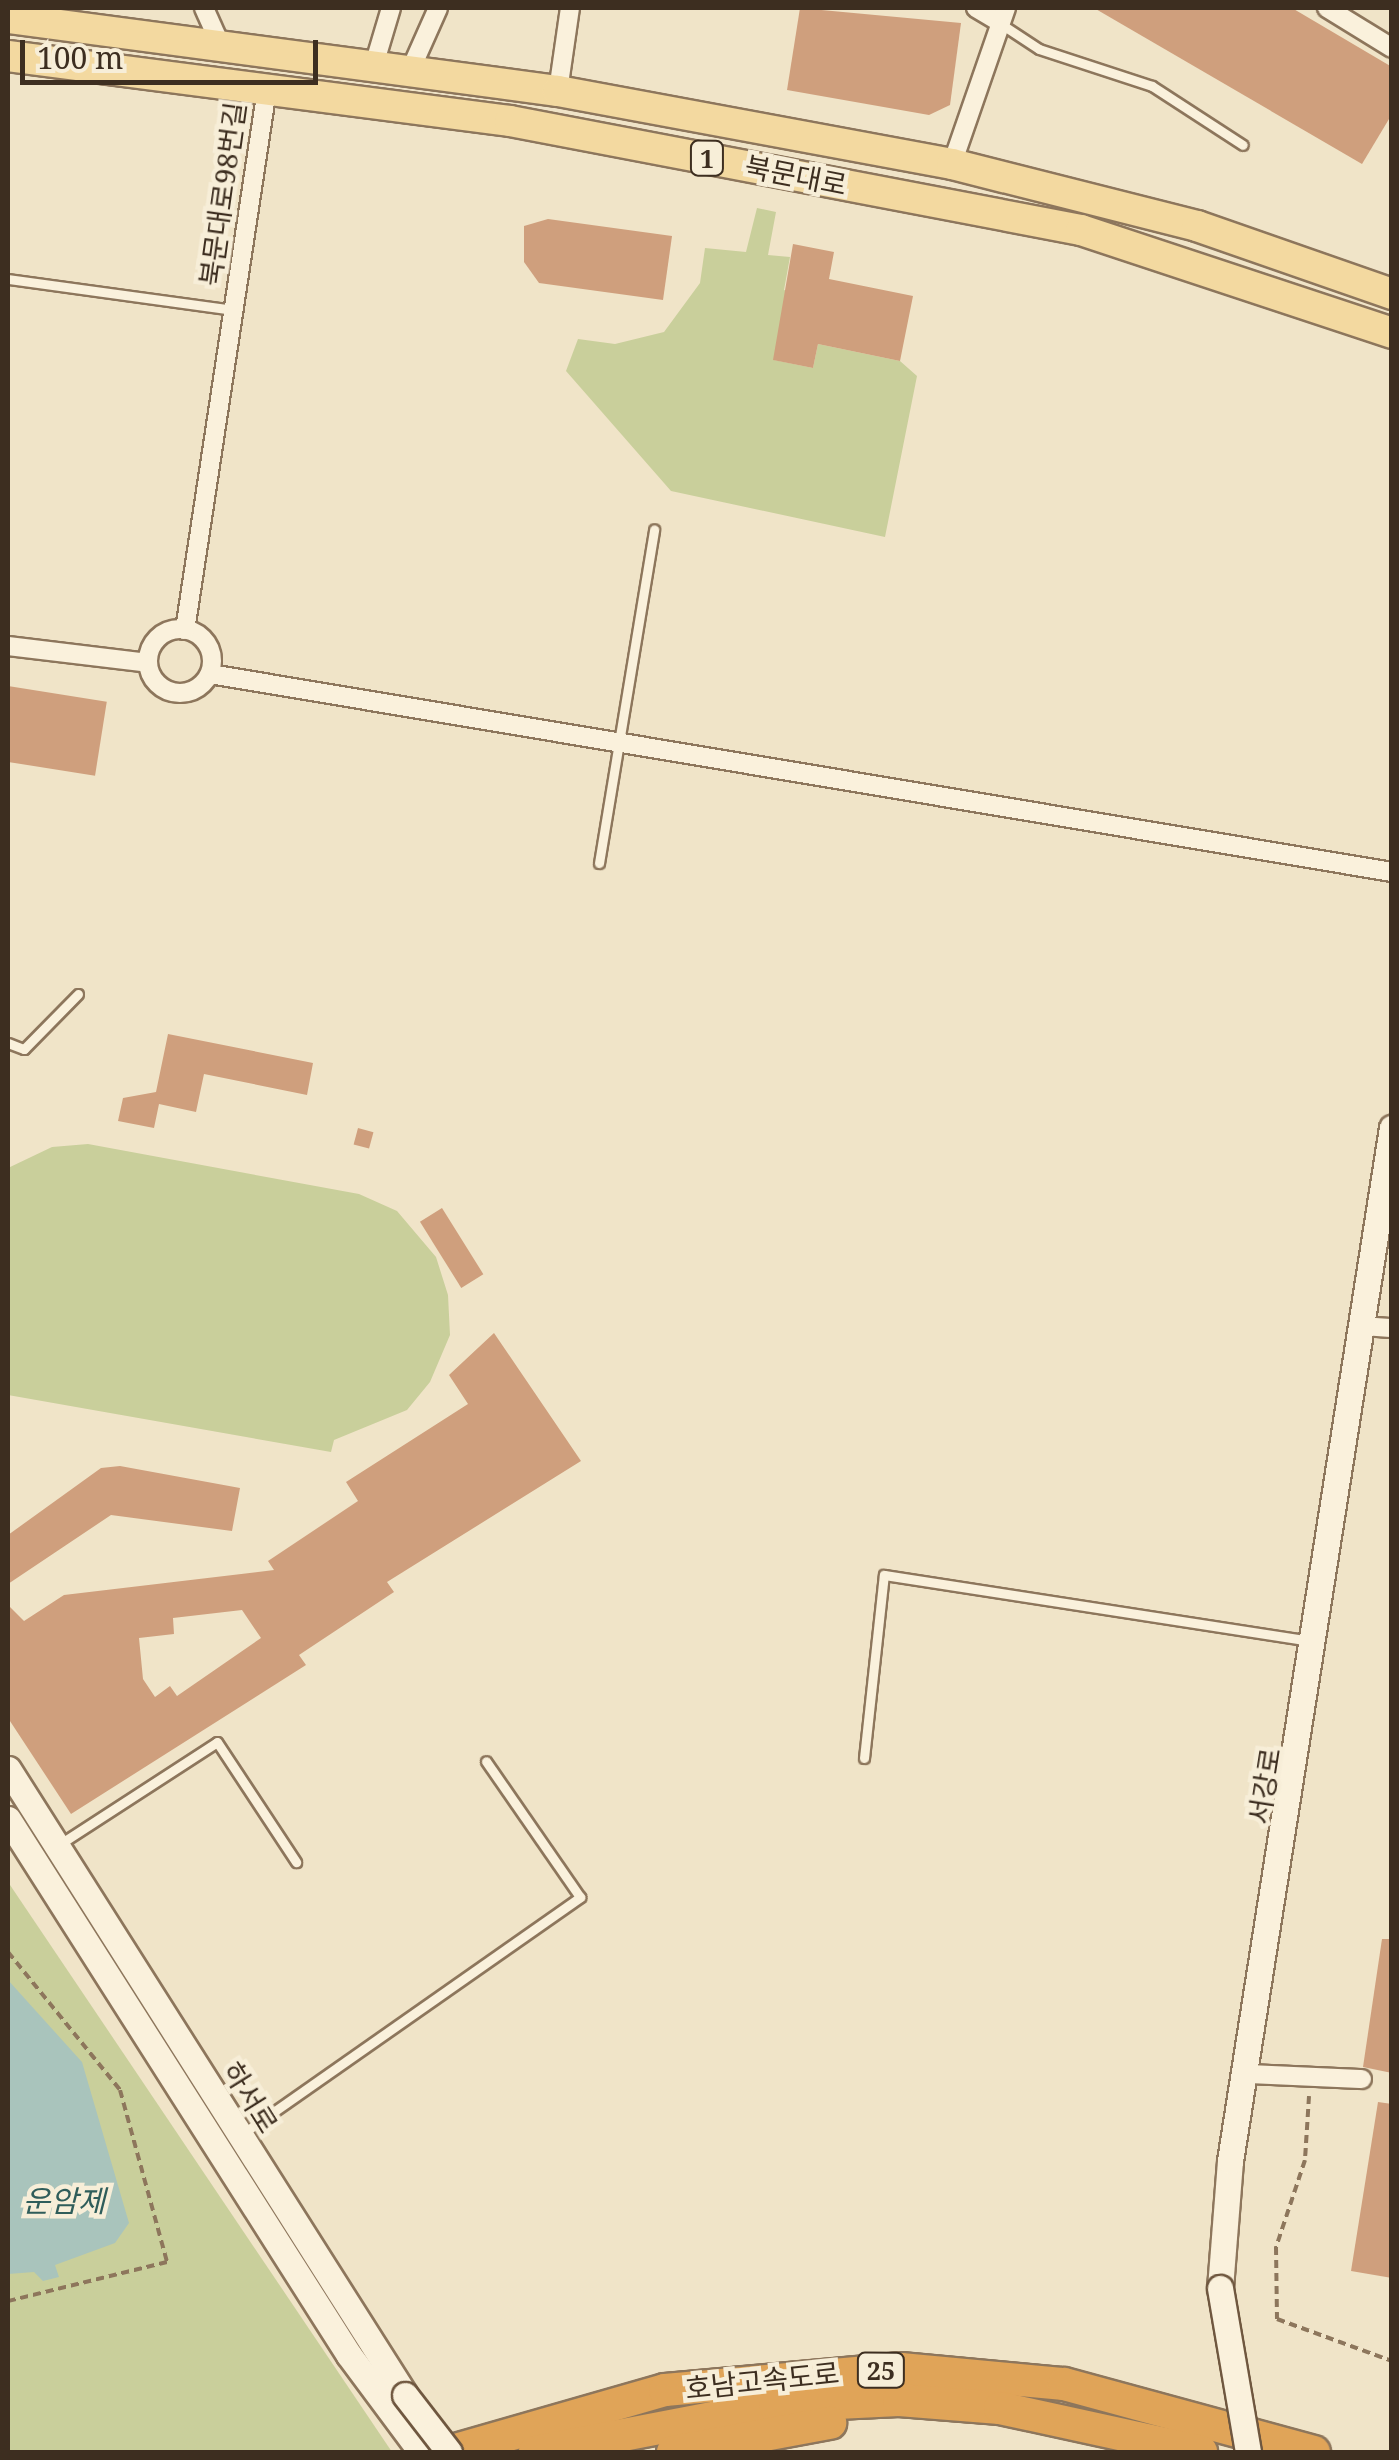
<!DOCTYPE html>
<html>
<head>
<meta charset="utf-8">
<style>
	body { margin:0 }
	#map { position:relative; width:1399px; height:2460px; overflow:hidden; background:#f0e4c8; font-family:"Noto Serif","Noto Sans KR",serif }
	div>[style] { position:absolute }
	.green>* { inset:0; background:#c9cf9b }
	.water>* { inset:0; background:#a9c4bc }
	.building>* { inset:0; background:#cf9f7d; transform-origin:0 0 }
	.path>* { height:4px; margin-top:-2px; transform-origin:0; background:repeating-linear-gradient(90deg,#8d765c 0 8px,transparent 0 13px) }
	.roads { filter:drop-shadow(2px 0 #8d765c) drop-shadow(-2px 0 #8d765c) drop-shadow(0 2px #8d765c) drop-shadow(0 -2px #8d765c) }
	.lane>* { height:9px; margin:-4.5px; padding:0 4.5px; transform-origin:4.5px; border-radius:4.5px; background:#faf1dc }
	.street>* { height:18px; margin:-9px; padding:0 9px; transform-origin:9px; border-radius:9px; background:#faf1dc }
	.street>.ring { margin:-9px; padding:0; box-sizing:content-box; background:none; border:18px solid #faf1dc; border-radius:50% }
	.secondary>* { height:25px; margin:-12.5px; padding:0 12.5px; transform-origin:12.5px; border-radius:12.5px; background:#faf1dc }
	.primary>* { height:30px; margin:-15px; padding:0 15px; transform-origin:15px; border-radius:15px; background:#f3d9a0 }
	.highway>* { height:32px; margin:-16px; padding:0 16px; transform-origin:16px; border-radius:16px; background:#e0a458 }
	.bridges { filter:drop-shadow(2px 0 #6f573f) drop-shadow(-2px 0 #6f573f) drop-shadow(0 2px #6f573f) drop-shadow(0 -2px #6f573f) }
	.secondary-bridge>* { height:25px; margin:-12.5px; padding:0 12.5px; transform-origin:12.5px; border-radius:12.5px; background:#faf1dc }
	span { translate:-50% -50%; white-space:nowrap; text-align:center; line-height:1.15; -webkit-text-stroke:9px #f7eed8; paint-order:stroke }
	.shield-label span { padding:2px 8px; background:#f7eed8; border:2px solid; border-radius:8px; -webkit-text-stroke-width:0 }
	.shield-label { font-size:25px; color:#3d2e20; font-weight:700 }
	.street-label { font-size:28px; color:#3d2e20 }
	.water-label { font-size:30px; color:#2f5d5a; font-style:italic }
	.frame { position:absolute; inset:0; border:10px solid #3d2e20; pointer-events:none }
	.scale { position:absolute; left:20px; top:40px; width:298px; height:45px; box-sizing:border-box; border:5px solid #3d2e20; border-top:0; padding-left:12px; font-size:30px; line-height:35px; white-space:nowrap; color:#3d2e20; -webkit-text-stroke:8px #f7eed8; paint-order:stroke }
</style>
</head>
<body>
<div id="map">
	<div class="green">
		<div style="clip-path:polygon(757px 208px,776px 212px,768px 255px,790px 257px,784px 290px,809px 295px,783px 315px,774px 360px,813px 368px,818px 344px,900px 361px,917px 376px,885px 537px,671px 491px,566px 371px,578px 339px,615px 344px,664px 332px,700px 283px,705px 248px,746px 252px)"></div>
		<div style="clip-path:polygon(88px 1144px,359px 1194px,397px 1211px,436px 1257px,448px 1295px,450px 1335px,430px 1382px,407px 1410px,334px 1440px,331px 1452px,8px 1395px,8px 1168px,52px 1147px)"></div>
		<div style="clip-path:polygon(8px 1882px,392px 2452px,8px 2452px)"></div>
	</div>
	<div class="water">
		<div style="clip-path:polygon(8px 1980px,82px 2062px,129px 2223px,115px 2243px,55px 2265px,59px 2277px,43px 2281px,34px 2272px,8px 2274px)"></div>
	</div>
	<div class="building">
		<div style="clip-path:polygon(800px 8px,961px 23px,950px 105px,929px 115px,787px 90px)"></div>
		<div style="clip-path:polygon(1094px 8px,1292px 8px,1392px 67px,1392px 114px,1362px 164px)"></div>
		<div style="clip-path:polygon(548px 219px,672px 236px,663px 300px,539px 283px,524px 262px,524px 226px)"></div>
		<div style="clip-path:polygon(793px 244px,834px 252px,829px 279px,913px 296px,900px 361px,818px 344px,813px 368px,773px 360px)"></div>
		<div style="left:8px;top:686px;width:100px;height:75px;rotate:9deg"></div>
		<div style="clip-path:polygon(168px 1034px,313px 1063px,307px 1095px,204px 1074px,196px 1112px,159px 1104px,154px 1128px,118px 1121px,123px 1098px,156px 1092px)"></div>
		<div style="left:358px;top:1128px;width:16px;height:17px;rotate:15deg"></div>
		<div style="left:442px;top:1208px;width:78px;height:26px;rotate:58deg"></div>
		<div style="clip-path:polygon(evenodd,494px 1333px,581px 1461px,387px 1582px,394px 1592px,299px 1655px,306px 1665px,71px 1814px,8px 1718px,8px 1605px,24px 1621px,64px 1595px,274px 1570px,268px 1561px,358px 1501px,346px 1482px,468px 1404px,449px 1375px,494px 1333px,242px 1610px,261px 1638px,177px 1696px,170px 1686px,155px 1697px,143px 1679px,139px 1638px,174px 1634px,173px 1618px,242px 1610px)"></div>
		<div style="clip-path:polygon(120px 1466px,240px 1488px,232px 1531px,111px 1515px,8px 1584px,8px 1535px,101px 1468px)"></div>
		<div style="clip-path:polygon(1382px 1939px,1392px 1939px,1392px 2073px,1363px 2067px)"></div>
		<div style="clip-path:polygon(1378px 2102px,1392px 2104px,1392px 2278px,1351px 2271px)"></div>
	</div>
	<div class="path">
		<div style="left:8px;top:1952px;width:178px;rotate:50.9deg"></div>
		<div style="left:120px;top:2090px;width:178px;rotate:74.7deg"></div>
		<div style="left:167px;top:2262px;width:164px;rotate:166.2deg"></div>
		<div style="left:1309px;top:2096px;width:64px;rotate:93.6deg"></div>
		<div style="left:1305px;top:2160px;width:92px;rotate:108.4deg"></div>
		<div style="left:1276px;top:2247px;width:72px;rotate:89.2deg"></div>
		<div style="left:1277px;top:2319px;width:122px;rotate:20.1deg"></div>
	</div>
	<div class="roads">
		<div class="lane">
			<div style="left:1001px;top:24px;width:45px;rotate:33.3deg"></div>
			<div style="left:1039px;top:49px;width:119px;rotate:18.1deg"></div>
			<div style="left:1152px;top:86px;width:108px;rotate:33deg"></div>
			<div style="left:8px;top:279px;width:227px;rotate:7.8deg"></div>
			<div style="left:599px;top:863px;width:338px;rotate:-80.6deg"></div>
			<div style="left:8px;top:1043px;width:17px;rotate:21deg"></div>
			<div style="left:24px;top:1049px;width:77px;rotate:-45.5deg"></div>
			<div style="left:864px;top:1758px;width:184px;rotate:-83.8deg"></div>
			<div style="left:884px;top:1575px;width:429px;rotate:8.8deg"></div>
			<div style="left:60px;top:1844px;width:187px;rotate:-33deg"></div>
			<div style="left:217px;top:1742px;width:144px;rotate:56.6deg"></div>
			<div style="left:242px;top:2134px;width:413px;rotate:-35deg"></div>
			<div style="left:580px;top:1897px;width:165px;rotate:-124.7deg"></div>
		</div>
		<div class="street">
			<div style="left:204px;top:8px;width:42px;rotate:65.9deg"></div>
			<div style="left:976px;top:8px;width:27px;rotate:31deg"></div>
			<div style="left:1327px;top:8px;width:76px;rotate:31.6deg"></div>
			<div style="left:374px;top:65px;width:59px;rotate:-73.4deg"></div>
			<div style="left:410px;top:71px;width:69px;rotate:-66deg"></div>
			<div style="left:558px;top:91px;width:84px;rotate:-81.8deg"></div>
			<div style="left:952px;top:164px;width:165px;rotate:-70.9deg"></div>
			<div class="ring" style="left:148px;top:629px;width:46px;height:46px"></div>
			<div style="left:185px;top:630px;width:547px;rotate:-81.38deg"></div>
			<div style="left:8px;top:646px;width:141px;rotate:6.9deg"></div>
			<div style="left:210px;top:674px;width:1198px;rotate:9.51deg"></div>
			<div style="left:1362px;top:1326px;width:30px;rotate:4deg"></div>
			<div style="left:1247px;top:2074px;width:115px;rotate:2.5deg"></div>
		</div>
		<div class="secondary">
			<div style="left:8px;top:1769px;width:741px;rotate:57.62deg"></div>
			<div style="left:8px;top:1819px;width:635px;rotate:57.54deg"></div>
			<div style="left:349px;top:2355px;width:121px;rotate:53.4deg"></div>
			<div style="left:1220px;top:2288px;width:127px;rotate:-85.5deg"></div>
			<div style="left:1230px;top:2161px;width:1046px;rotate:-81.09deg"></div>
		</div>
		<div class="primary">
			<div style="left:8px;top:18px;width:555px;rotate:7.56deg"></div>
			<div style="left:558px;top:91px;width:401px;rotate:10.5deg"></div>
			<div style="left:952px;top:164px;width:253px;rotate:14.2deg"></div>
			<div style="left:1197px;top:226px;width:207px;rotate:19.2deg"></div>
			<div style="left:8px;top:56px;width:506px;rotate:7.38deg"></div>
			<div style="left:510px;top:121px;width:581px;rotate:10.81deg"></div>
			<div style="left:1081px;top:230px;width:328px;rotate:18.3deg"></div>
		</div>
		<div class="highway">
			<div style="left:449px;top:2452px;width:225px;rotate:-16deg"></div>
			<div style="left:665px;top:2390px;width:237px;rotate:-5.1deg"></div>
			<div style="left:901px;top:2369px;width:164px;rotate:5.3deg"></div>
			<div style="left:1064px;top:2384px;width:259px;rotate:15.2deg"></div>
			<div style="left:535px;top:2452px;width:244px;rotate:-10.9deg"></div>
			<div style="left:775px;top:2406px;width:124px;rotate:-2.8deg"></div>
			<div style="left:899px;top:2400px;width:101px;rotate:4.5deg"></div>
			<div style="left:1000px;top:2408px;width:206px;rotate:12.3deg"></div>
			<div style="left:673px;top:2452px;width:160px;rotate:-10.5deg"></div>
		</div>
	</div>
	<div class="bridges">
		<div class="secondary-bridge">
			<div style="left:1220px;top:2288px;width:166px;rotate:80.3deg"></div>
			<div style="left:405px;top:2395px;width:72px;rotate:52.3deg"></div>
		</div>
	</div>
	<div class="shield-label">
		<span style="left:707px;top:158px">1</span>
		<span style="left:881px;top:2370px">25</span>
	</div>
	<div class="street-label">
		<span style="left:796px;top:175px;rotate:11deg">북문대로</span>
		<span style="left:222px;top:194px;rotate:-82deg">북문대로98번길</span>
		<span style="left:1264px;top:1786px;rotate:-81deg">서강로</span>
		<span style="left:251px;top:2097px;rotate:58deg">하서로</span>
		<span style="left:762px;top:2380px;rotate:-6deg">호남고속도로</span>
	</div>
	<div class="water-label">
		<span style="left:64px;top:2201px">운암제</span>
	</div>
	<div class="frame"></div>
	<div class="scale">100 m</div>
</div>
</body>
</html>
